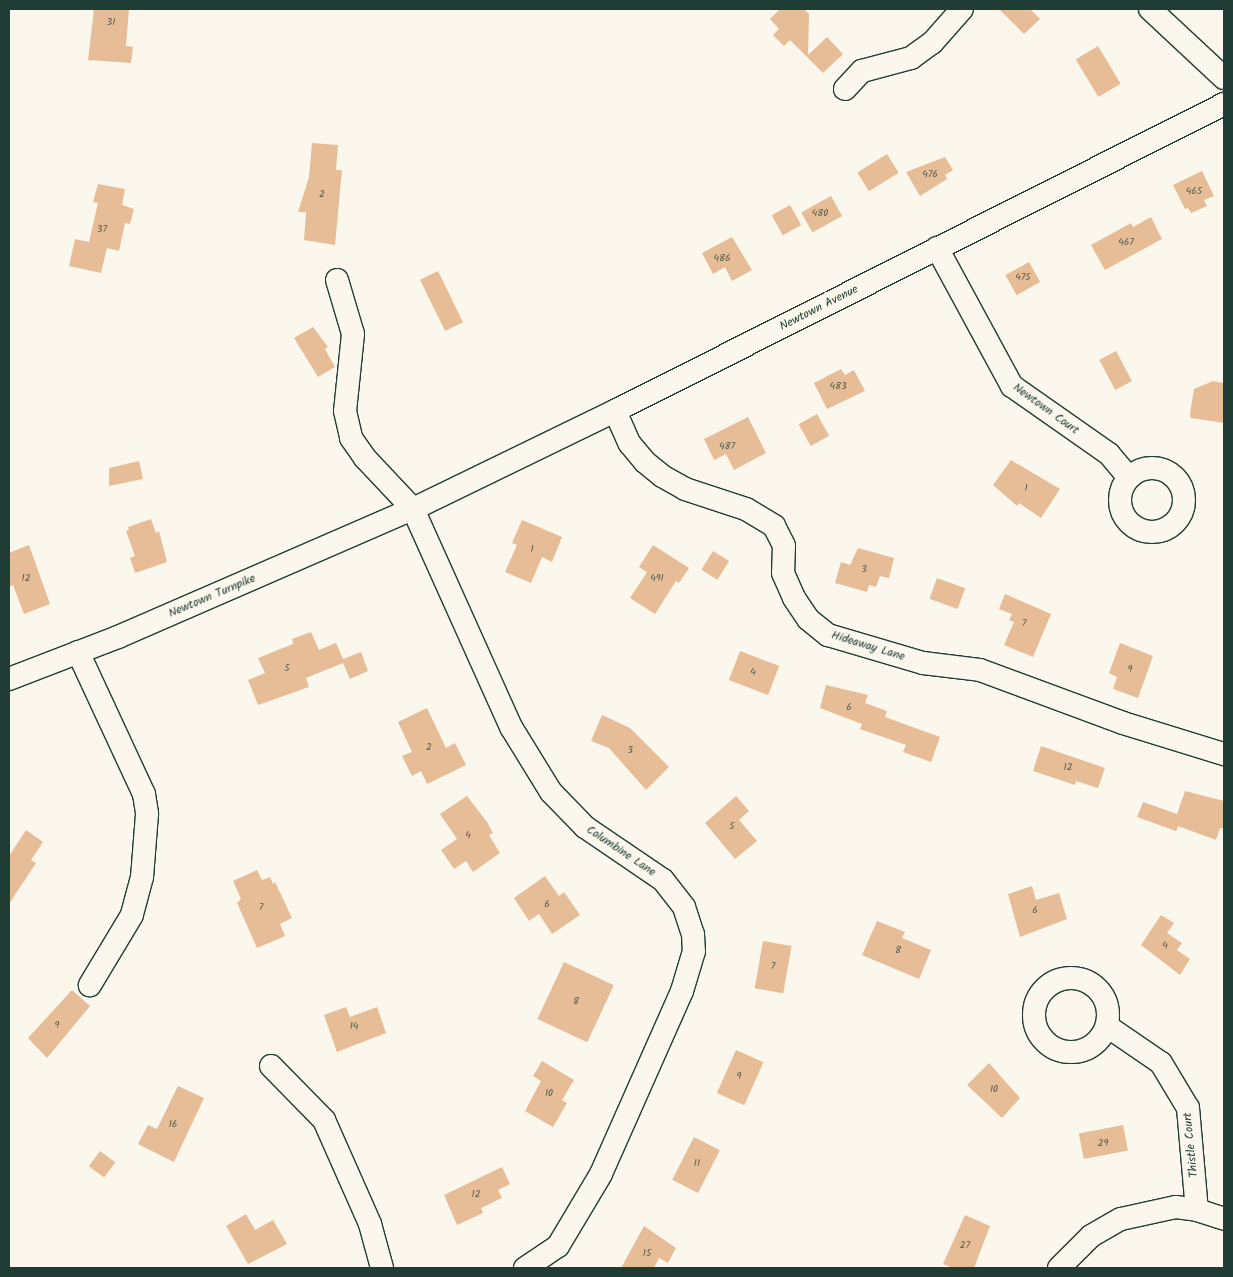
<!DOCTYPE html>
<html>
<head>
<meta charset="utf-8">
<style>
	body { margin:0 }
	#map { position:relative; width:1233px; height:1277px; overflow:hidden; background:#fbf7ec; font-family:Kalam,sans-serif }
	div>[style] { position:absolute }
	.building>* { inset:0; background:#e7bd97; transform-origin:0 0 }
	.roads { filter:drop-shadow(1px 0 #1f3d34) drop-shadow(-1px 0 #1f3d34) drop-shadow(0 1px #1f3d34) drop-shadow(0 -1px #1f3d34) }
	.minor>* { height:22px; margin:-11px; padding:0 11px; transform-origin:11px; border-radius:11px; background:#fbf7ec }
	.minor>.ring { margin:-11px; padding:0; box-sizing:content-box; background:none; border:22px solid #fbf7ec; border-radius:50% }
	span { translate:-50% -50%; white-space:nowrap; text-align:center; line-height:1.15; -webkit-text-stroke:5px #fbf7ec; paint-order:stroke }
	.number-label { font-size:10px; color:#515d4d }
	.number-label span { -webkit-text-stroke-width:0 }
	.street-label { font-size:12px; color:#1f3d34 }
	.frame { position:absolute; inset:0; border:10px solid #1f3d34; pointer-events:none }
</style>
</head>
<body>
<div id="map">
	<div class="building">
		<div style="clip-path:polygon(94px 9px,129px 9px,126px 46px,133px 47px,131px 63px,88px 60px)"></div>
		<div style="clip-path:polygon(780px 9px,804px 9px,809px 14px,808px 55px,827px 37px,843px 54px,823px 73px,790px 40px,784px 46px,773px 35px,779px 29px,770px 19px)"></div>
		<div style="clip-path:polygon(999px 9px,1030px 9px,1040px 19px,1024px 34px)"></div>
		<div style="left:1098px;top:46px;width:44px;height:26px;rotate:59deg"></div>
		<div style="clip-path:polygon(312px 143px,338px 145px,336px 170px,342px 170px,335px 245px,304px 240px,306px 212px,298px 212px,309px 177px)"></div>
		<div style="left:887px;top:154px;width:22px;height:35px;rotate:58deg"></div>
		<div style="clip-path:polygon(945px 157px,953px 170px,945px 175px,947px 179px,920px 196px,906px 172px)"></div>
		<div style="clip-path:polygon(1202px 171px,1214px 196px,1204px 200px,1207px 206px,1191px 213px,1188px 208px,1185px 209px,1173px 185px)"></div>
		<div style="clip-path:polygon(98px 184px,125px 189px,122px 205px,134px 209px,130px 224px,125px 223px,119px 251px,107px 248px,101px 273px,69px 266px,75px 239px,89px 242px,98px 203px,93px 202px)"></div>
		<div style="left:831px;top:196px;width:23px;height:34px;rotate:61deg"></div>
		<div style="left:790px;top:205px;width:23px;height:21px;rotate:61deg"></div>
		<div style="clip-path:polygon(1151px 217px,1162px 239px,1105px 270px,1091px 245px,1131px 223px,1133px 227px)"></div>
		<div style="clip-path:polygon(732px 237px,752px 270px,732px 281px,725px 267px,713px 274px,702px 253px)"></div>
		<div style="left:1029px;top:262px;width:23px;height:27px;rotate:61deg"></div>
		<div style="left:438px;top:271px;width:57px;height:20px;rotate:64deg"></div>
		<div style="clip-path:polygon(313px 327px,328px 347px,325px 349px,335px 367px,318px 377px,294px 338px)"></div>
		<div style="left:1116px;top:351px;width:34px;height:19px;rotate:62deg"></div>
		<div style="clip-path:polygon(841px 369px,845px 375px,854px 370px,865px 391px,827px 409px,814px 383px)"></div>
		<div style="clip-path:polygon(1213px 381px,1224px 383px,1224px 423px,1191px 418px,1190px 414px,1194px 389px)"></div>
		<div style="left:817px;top:414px;width:25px;height:21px;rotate:61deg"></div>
		<div style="clip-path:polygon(748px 417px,766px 453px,734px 470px,726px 454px,714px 460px,704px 439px)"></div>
		<div style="clip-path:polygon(1011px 460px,1060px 489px,1041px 518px,1019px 503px,1017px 506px,993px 485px)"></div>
		<div style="clip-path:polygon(139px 461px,143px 479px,109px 486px,109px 468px)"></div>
		<div style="clip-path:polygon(151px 519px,156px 533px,159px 531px,167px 562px,135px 573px,130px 558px,135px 556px,126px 531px,129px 530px,128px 527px)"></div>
		<div style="clip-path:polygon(522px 520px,562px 537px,552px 562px,542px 557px,531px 583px,505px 572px,517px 545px,512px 543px)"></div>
		<div style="clip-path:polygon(29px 545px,50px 604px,24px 614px,13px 585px,9px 587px,9px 553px)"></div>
		<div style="clip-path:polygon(653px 545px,689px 568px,679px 583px,676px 581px,655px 614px,630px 598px,647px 572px,639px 567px)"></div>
		<div style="clip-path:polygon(858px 548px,894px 558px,889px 578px,880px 576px,876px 587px,869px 585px,867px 592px,835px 583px,841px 562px,850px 565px)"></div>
		<div style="left:713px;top:551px;width:19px;height:22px;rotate:32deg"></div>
		<div style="left:937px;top:578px;width:30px;height:22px;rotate:20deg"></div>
		<div style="clip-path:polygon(1005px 594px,1051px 614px,1033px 657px,1004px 645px,1014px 622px,1009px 620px,1012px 614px,999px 609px)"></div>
		<div style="clip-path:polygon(311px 632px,319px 650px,336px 643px,343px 659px,361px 652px,368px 671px,350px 679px,343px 663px,306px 678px,309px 687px,258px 705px,248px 680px,265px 673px,258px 658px,293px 644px,292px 639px)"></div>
		<div style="clip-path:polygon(1120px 643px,1153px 656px,1138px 698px,1113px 689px,1117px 677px,1109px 673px)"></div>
		<div style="left:740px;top:651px;width:42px;height:31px;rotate:21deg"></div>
		<div style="clip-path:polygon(826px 685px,868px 695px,865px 703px,887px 711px,885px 717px,940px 737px,931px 762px,903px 752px,906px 745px,860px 729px,862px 724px,820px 708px)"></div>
		<div style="clip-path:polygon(427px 708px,446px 748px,455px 743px,466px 765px,427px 784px,421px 771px,412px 776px,402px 756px,412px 752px,398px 722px)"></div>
		<div style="clip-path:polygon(602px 715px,630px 728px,669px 767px,646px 790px,609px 748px,591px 741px)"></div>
		<div style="clip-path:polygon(1041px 746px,1105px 768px,1098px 788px,1076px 781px,1075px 785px,1033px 771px)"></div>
		<div style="clip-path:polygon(1185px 791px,1224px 801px,1224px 829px,1220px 828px,1216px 840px,1178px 826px,1176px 831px,1137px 817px,1143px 802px,1177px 814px)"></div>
		<div style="clip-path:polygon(467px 796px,487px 822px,493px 833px,489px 835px,500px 853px,473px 872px,466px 861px,454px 869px,441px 850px,457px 839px,440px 814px)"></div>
		<div style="clip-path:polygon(736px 796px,749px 811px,739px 820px,757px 841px,735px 859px,705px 823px)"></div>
		<div style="clip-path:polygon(26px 830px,43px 842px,31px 860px,36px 863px,9px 904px,9px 856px)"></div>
		<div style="clip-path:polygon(257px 870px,262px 880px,270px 877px,273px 884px,275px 882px,292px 918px,280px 924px,285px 936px,257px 948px,237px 903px,241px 899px,233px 881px)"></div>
		<div style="clip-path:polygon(545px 876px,559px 896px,564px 892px,580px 915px,552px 934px,539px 914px,529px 921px,514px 898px)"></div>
		<div style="clip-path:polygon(1032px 886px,1036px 900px,1059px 893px,1067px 919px,1020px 937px,1008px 894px)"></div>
		<div style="clip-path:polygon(1161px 915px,1174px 923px,1167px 933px,1182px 943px,1177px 950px,1190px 959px,1180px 975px,1141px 945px)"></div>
		<div style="clip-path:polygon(877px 921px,905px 932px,902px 938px,931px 950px,919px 979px,862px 955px)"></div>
		<div style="left:763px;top:941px;width:29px;height:48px;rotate:10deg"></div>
		<div style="left:564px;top:962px;width:55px;height:63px;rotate:25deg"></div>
		<div style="clip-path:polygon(72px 990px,90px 1006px,47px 1058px,28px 1038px)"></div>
		<div style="clip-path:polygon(346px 1007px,350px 1017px,377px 1007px,386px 1033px,337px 1052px,324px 1015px)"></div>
		<div style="left:736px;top:1050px;width:30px;height:47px;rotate:24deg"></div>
		<div style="clip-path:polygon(542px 1061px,574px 1080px,562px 1100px,567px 1103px,553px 1127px,525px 1111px,541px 1081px,533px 1076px)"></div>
		<div style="clip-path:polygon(989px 1063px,1020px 1098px,1002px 1118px,967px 1085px)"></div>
		<div style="clip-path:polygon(178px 1086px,204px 1098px,174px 1162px,138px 1144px,148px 1125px,157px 1129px)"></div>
		<div style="left:1123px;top:1125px;width:26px;height:45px;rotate:79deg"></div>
		<div style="left:694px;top:1137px;width:29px;height:48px;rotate:27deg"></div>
		<div style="left:100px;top:1151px;width:19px;height:19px;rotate:36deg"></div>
		<div style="clip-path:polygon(502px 1167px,510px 1184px,498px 1190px,502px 1198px,481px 1208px,483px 1213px,457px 1225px,444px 1195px)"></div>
		<div style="clip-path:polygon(246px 1214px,255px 1230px,273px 1220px,287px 1244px,248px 1264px,226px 1226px)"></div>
		<div style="clip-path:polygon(965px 1215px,990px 1226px,974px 1268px,953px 1268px,943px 1264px)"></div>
		<div style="clip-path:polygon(644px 1226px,676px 1248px,668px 1263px,659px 1258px,654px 1268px,621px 1268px)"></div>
	</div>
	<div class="roads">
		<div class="minor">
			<div style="left:1150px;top:9px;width:101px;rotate:43deg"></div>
			<div style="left:845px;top:89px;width:25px;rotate:-47deg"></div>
			<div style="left:862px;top:71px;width:51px;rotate:-14.9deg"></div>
			<div style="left:911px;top:58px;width:26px;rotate:-36deg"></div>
			<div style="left:932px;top:43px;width:45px;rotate:-48.6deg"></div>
			<div style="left:937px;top:248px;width:157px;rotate:61.5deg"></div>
			<div style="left:1012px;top:386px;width:118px;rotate:35deg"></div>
			<div style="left:1109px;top:454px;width:31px;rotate:50deg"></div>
			<div style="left:337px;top:280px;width:56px;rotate:73.5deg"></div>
			<div style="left:353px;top:334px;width:77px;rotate:95.9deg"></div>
			<div style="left:345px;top:411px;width:28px;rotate:77deg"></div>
			<div style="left:351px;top:438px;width:24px;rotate:55deg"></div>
			<div style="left:365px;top:458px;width:70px;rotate:46.7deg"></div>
			<div style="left:413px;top:509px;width:239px;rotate:65.8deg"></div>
			<div style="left:511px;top:727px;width:76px;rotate:58.4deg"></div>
			<div style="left:551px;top:792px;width:49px;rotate:45.8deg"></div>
			<div style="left:585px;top:827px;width:94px;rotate:34.2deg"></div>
			<div style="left:663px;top:880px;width:34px;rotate:52deg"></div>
			<div style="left:684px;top:907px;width:28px;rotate:72deg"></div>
			<div style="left:693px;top:934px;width:17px;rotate:87deg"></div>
			<div style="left:694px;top:951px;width:42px;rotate:106.7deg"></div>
			<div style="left:682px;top:991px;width:200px;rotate:113.9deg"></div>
			<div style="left:601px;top:1174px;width:84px;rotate:120.8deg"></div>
			<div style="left:558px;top:1246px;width:40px;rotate:146deg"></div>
			<div style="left:615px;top:411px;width:36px;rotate:66deg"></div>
			<div style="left:630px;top:444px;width:23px;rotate:50deg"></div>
			<div style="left:645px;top:462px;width:22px;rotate:39deg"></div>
			<div style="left:662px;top:476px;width:26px;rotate:29deg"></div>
			<div style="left:685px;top:489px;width:64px;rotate:18.2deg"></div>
			<div style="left:746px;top:509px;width:33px;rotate:31deg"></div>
			<div style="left:774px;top:526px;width:22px;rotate:63deg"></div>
			<div style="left:784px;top:546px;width:27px;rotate:92deg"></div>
			<div style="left:783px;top:573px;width:27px;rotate:66deg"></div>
			<div style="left:794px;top:598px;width:25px;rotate:56deg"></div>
			<div style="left:808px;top:619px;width:26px;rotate:39deg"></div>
			<div style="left:828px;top:635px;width:99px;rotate:16.4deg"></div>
			<div style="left:923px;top:663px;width:57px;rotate:7deg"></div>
			<div style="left:980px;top:670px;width:153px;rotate:20.3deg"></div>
			<div style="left:1123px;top:723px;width:106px;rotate:17.1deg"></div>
			<div class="ring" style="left:1120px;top:468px;width:42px;height:42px"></div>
			<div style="left:78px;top:652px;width:157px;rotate:65.1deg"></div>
			<div style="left:144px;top:794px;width:20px;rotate:81deg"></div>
			<div style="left:147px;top:814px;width:63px;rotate:94.5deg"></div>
			<div style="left:142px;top:877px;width:39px;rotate:105deg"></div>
			<div style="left:132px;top:915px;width:82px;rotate:121deg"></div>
			<div style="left:9px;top:679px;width:117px;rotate:-21.1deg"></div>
			<div style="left:118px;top:637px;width:322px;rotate:-23.5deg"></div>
			<div style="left:413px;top:509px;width:225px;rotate:-25.9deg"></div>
			<div style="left:615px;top:411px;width:682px;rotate:-26.75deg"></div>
			<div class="ring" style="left:1034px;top:978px;width:52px;height:52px"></div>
			<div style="left:1107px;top:1026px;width:65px;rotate:34.4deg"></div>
			<div style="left:1161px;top:1063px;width:52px;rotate:59deg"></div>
			<div style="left:1188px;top:1108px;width:102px;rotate:85deg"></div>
			<div style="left:271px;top:1066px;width:76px;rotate:45.5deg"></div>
			<div style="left:324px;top:1120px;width:114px;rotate:66.1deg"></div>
			<div style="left:370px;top:1224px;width:46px;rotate:74.7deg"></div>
			<div style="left:1059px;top:1268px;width:45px;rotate:-45deg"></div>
			<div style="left:1091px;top:1236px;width:34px;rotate:-30deg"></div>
			<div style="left:1121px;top:1219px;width:56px;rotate:-12.3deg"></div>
			<div style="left:1176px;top:1207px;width:21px;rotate:8deg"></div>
			<div style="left:1197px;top:1210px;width:28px;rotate:18deg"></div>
		</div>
	</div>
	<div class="number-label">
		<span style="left:111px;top:23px">31</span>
		<span style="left:930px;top:175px">476</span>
		<span style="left:1194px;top:192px">465</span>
		<span style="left:322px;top:195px">2</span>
		<span style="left:820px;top:214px">480</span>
		<span style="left:102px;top:230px">37</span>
		<span style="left:1126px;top:243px">467</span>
		<span style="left:722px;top:259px">486</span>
		<span style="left:1023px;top:278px">475</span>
		<span style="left:838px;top:387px">483</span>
		<span style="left:727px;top:447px">487</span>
		<span style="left:1026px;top:489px">1</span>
		<span style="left:532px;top:550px">1</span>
		<span style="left:864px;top:570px">3</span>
		<span style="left:26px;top:579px">12</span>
		<span style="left:657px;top:579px">491</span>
		<span style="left:1024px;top:624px">7</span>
		<span style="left:287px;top:669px">5</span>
		<span style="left:1130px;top:670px">9</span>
		<span style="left:753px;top:673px">4</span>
		<span style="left:849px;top:708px">6</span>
		<span style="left:429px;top:748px">2</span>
		<span style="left:630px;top:751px">3</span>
		<span style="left:1068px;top:768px">12</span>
		<span style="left:732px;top:827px">5</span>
		<span style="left:468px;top:836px">4</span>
		<span style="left:547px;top:905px">6</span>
		<span style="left:261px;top:908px">7</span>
		<span style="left:1035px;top:911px">6</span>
		<span style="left:1165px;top:946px">4</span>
		<span style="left:898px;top:951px">8</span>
		<span style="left:773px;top:967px">7</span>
		<span style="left:576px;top:1002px">8</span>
		<span style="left:57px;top:1026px">9</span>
		<span style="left:354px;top:1027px">14</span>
		<span style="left:739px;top:1077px">9</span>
		<span style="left:994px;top:1090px">10</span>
		<span style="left:549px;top:1094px">10</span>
		<span style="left:173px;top:1125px">16</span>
		<span style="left:1103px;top:1144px">29</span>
		<span style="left:697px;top:1164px">11</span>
		<span style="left:476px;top:1195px">12</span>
		<span style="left:965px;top:1246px">27</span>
		<span style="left:647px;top:1254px">15</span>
	</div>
	<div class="street-label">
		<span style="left:819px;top:308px;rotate:-27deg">Newtown Avenue</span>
		<span style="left:1046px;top:409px;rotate:36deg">Newtown Court</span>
		<span style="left:212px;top:596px;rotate:-23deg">Newtown Turnpike</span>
		<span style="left:868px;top:646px;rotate:17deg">Hideaway Lane</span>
		<span style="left:621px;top:851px;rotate:34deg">Columbine Lane</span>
		<span style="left:1191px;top:1145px;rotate:-96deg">Thistle Court</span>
	</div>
	<div class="frame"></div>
</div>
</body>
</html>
